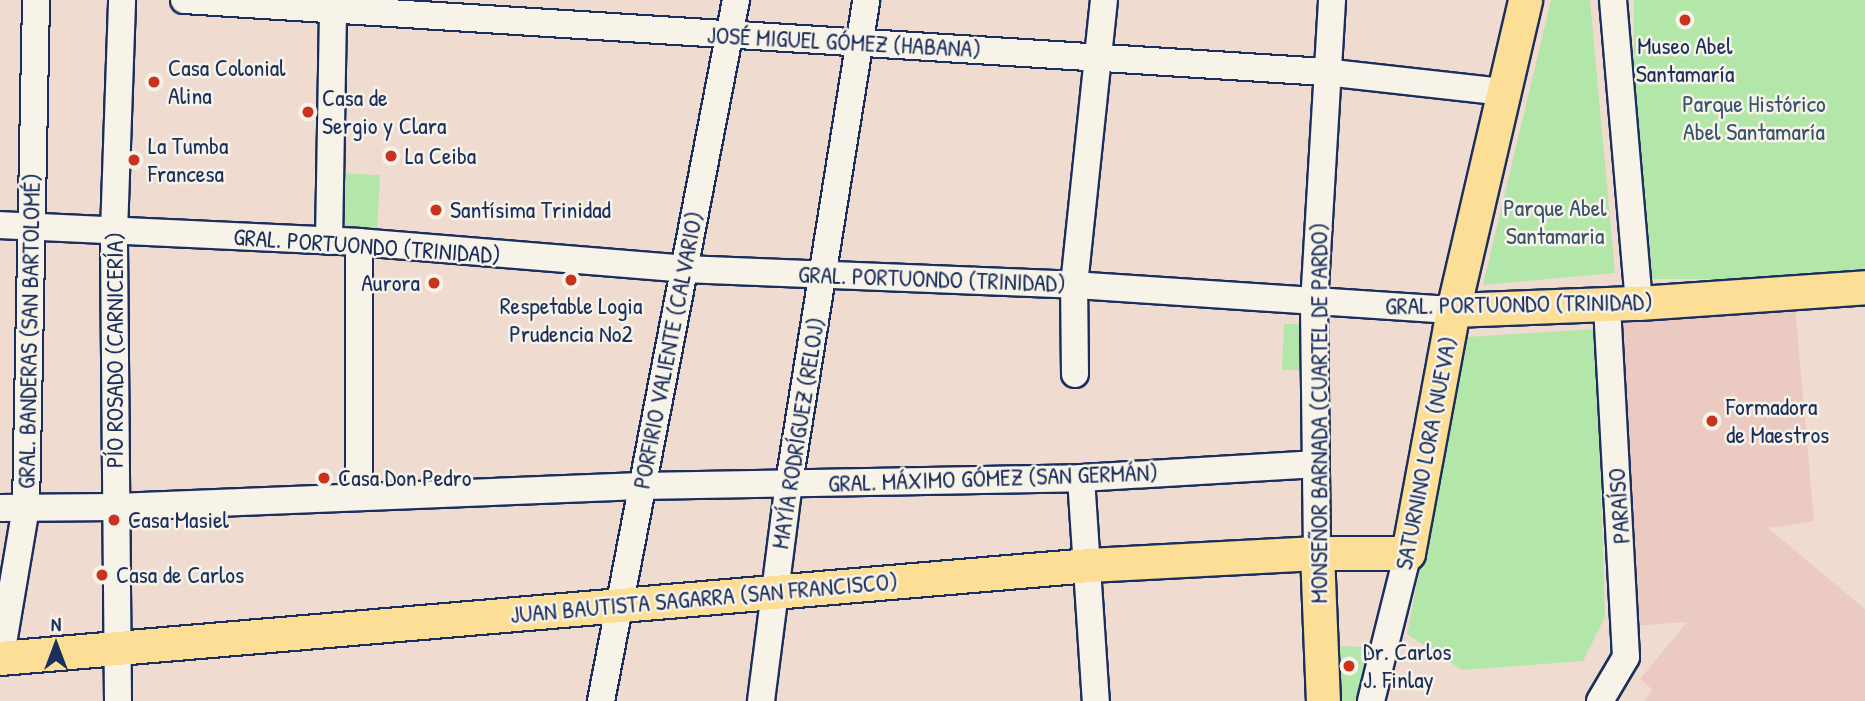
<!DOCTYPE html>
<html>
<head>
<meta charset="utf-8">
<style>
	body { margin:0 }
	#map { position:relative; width:1865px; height:701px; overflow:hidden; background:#f0dbd1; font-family:"Patrick Hand",sans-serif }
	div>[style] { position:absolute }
	.built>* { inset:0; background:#ebcac1 }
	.green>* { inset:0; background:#b2e7a9; transform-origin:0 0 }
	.roads { filter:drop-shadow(2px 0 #1b2f5e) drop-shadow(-2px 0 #1b2f5e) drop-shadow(0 2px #1b2f5e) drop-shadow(0 -2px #1b2f5e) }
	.minor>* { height:26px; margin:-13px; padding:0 13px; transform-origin:13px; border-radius:13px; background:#f7f3e8 }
	.major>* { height:33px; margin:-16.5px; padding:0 16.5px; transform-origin:16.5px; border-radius:16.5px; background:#fcde96 }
	.dots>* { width:19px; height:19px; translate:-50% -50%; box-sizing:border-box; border:4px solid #f7f3e8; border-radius:50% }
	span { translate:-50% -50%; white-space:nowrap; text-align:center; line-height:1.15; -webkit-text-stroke:5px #f7f3e8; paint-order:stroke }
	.street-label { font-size:24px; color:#1b2f5e }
	.poi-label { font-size:24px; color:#1b2f5e }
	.left { translate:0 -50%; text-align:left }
	.right { translate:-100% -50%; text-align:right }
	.park-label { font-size:24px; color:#39546d }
	.north { position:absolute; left:21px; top:610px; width:70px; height:70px; -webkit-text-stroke:5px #f7f3e8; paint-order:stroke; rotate:0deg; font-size:19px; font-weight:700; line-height:28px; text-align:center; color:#1b2f5e }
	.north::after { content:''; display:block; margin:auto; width:24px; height:32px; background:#1b2f5e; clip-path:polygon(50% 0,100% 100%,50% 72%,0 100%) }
</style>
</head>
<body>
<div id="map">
	<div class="built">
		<div style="clip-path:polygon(1795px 306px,1814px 521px,1768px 528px,1865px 609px,1865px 701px,1644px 701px,1653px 690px,1640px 679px,1687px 622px,1632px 626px,1613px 320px)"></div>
	</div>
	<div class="green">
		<div style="clip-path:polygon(1551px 0,1590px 0,1615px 273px,1483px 285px)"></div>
		<div style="left:1634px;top:0;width:231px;height:279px"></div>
		<div style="left:337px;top:173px;width:43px;height:61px;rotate:3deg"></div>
		<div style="clip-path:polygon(1284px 324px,1299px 324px,1303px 330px,1304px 370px,1282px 370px)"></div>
		<div style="clip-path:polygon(1596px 329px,1605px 617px,1583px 661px,1462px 670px,1407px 634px,1466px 337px)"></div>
		<div style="clip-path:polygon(1326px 646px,1374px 647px,1360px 701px,1329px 701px)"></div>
	</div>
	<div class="roads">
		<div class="minor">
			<div style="left:184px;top:0;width:1143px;rotate:3.61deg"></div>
			<div style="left:1325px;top:72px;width:179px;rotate:6.4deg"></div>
			<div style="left:1613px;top:0;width:304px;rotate:85.1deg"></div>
			<div style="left:0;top:225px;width:359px;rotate:2.7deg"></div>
			<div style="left:359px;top:242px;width:326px;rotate:4.7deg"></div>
			<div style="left:684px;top:269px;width:390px;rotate:2.3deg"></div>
			<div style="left:1074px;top:285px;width:380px;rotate:3.8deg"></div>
			<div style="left:329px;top:241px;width:241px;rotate:-89deg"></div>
			<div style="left:359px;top:242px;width:253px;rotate:90deg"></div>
			<div style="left:1075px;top:374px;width:89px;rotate:-90.6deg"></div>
			<div style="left:1074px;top:285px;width:287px;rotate:-84deg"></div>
			<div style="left:1081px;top:478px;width:224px;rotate:86.2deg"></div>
			<div style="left:0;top:508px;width:116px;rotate:-0.5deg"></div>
			<div style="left:116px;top:507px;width:525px;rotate:-2.29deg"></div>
			<div style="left:641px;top:486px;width:440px;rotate:-1deg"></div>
			<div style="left:1081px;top:478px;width:233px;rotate:-3.4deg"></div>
			<div style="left:1317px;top:553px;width:249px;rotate:-90.7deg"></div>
			<div style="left:1314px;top:304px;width:305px;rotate:-86.6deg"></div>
			<div style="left:0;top:661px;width:156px;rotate:-80.4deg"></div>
			<div style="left:26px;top:507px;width:507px;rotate:-88.87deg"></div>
			<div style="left:118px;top:701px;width:469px;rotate:-90.5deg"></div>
			<div style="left:114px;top:232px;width:232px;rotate:-88deg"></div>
			<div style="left:601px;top:701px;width:714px;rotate:-79.1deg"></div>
			<div style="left:761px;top:701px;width:220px;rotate:-82.7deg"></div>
			<div style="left:789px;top:483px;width:489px;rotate:-80.9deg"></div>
			<div style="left:1371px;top:701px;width:153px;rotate:-76deg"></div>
			<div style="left:1600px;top:701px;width:51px;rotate:-59.4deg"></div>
			<div style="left:1626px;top:657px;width:355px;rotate:-93.1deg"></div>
		</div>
		<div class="major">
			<div style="left:1453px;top:310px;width:186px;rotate:-2.2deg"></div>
			<div style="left:1639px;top:303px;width:227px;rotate:-4deg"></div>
			<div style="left:1317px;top:553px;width:148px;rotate:87.7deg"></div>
			<div style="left:0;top:658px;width:1093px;rotate:-4.88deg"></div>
			<div style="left:1089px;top:565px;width:228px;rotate:-3deg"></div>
			<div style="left:1317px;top:553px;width:91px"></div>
			<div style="left:1408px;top:553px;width:247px;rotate:-79.5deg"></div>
			<div style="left:1453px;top:310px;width:318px;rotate:-76.9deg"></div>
		</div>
	</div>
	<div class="dots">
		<div style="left:1685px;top:20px;background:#c8321e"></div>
		<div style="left:154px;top:82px;background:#c8321e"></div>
		<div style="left:308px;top:112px;background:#c8321e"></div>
		<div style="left:391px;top:156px;background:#c8321e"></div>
		<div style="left:134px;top:160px;background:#c8321e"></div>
		<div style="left:436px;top:210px;background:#c8321e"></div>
		<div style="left:571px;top:280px;background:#c8321e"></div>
		<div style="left:434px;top:283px;background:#c8321e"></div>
		<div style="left:1712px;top:421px;background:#c8321e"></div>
		<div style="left:324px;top:478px;background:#c8321e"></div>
		<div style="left:114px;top:520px;background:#c8321e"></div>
		<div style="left:102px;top:575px;background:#c8321e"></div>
		<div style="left:1349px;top:666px;background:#c8321e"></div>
	</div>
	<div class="street-label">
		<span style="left:844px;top:42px;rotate:3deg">JOSÉ MIGUEL GÓMEZ (HABANA)</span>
		<span style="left:367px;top:246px;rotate:4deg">GRAL. PORTUONDO (TRINIDAD)</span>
		<span style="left:932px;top:279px;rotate:2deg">GRAL. PORTUONDO (TRINIDAD)</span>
		<span style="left:1519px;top:304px;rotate:-1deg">GRAL. PORTUONDO (TRINIDAD)</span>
		<span style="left:29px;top:331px;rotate:-89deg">GRAL. BANDERAS (SAN BARTOLOMÉ)</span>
		<span style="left:115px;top:350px;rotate:-90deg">PÍO ROSADO (CARNICERÍA)</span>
		<span style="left:668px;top:350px;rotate:-79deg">PORFIRIO VALIENTE (CALVARIO)</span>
		<span style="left:1319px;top:413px;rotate:-90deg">MONSEÑOR BARNADA (CUARTEL DE PARDO)</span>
		<span style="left:798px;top:433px;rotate:-81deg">MAYÍA RODRÍGUEZ (RELOJ)</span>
		<span style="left:1426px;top:453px;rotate:-79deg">SATURNINO LORA (NUEVA)</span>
		<span style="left:993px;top:478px;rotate:-2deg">GRAL. MÁXIMO GÓMEZ (SAN GERMÁN)</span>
		<span style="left:1619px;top:506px;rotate:-94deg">PARAÍSO</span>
		<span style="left:704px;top:598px;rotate:-5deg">JUAN BAUTISTA SAGARRA (SAN FRANCISCO)</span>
	</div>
	<div class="poi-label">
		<span style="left:1685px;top:60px">Museo Abel<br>Santamaría</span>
		<span class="left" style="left:168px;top:82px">Casa Colonial<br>Alina</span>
		<span class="left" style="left:322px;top:112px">Casa de<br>Sergio y Clara</span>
		<span class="left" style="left:148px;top:160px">La Tumba<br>Francesa</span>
		<span class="left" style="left:405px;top:156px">La Ceiba</span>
		<span class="left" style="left:450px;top:210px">Santísima Trinidad</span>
		<span class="right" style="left:420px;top:283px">Aurora</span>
		<span style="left:571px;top:320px">Respetable Logia<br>Prudencia No2</span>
		<span class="left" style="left:1726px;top:421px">Formadora<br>de Maestros</span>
		<span class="left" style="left:338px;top:478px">Casa Don Pedro</span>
		<span class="left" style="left:128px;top:520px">Casa Masiel</span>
		<span class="left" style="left:116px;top:575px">Casa de Carlos</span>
		<span class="left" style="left:1363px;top:666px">Dr. Carlos<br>J. Finlay</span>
	</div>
	<div class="park-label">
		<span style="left:1754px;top:118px">Parque Histórico<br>Abel Santamaría</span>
		<span style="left:1555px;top:222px">Parque Abel<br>Santamaria</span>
	</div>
	<div class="north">N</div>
</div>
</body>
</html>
